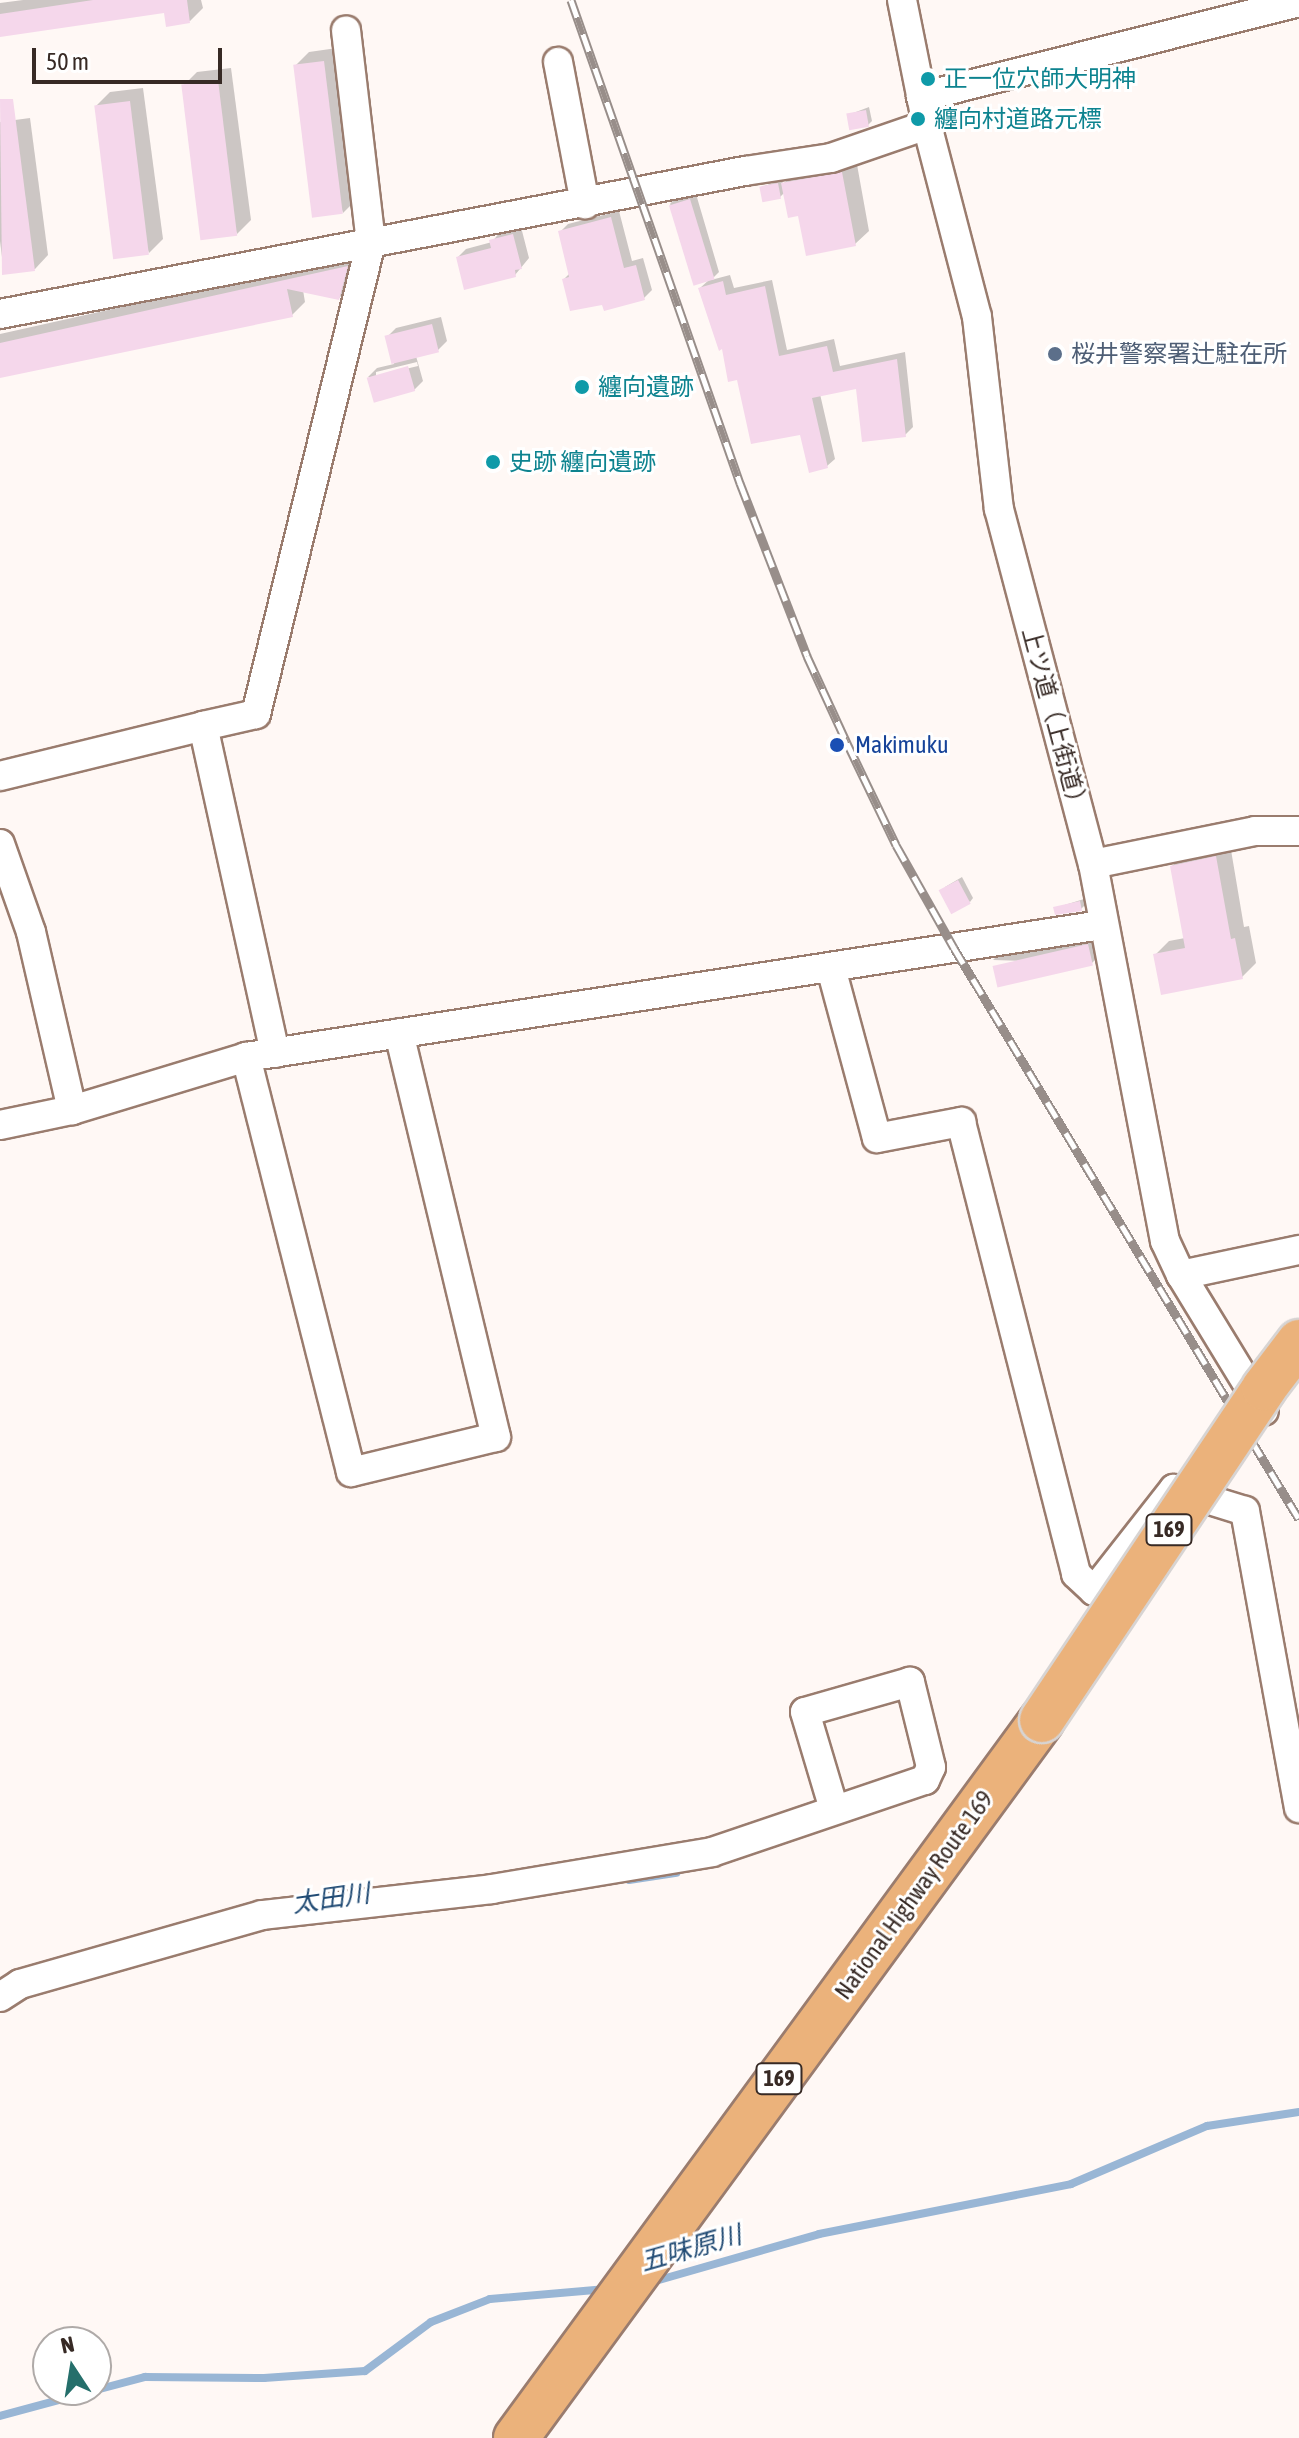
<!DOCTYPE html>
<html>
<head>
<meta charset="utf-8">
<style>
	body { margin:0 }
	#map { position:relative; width:1299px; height:2438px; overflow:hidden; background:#fff8f5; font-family:"Asap Condensed","Noto Sans JP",sans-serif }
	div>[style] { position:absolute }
	.shadow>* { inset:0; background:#0003 }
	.stream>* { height:8px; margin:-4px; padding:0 4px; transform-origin:4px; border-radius:4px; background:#99b6d5 }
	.building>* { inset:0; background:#f5d7eb; transform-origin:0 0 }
	.roads { filter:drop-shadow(2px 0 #9a7c6e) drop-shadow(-2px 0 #9a7c6e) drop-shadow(0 2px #9a7c6e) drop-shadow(0 -2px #9a7c6e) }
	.street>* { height:28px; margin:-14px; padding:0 14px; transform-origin:14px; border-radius:14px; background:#fff }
	.highway>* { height:44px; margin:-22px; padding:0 22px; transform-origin:22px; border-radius:22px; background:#ebb27b }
	.rail>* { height:9px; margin-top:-4.5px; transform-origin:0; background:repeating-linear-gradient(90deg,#fff 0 18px,#988e8a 0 36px); box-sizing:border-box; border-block:2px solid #988e8a }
	.bridges { filter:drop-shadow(2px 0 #d7d4d3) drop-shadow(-2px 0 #d7d4d3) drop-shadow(0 2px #d7d4d3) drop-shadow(0 -2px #d7d4d3) }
	.highway-bridge>* { height:44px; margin:-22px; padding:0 22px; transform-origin:22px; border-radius:22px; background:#ebb27b }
	.dots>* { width:22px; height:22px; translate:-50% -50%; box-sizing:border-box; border:4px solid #fff; border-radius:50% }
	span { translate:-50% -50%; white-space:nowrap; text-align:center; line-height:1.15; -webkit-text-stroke:6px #fff; paint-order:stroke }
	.shield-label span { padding:2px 6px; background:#fff; border:2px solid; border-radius:6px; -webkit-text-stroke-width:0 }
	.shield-label { font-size:22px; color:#372a25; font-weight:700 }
	.culture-label { font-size:24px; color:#0d838f }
	.left { translate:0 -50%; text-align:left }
	.service-label { font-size:24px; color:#4e5e75 }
	.street-label { font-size:24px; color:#372a25 }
	.transit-label { font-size:24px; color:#164399 }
	.water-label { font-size:26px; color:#214b74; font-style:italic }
	.north { position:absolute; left:32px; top:2326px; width:80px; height:80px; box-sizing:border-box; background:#fff; border:2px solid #afaaa8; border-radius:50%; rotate:348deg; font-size:22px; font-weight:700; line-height:32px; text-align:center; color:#372a25 }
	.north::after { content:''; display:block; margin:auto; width:28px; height:36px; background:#256f6b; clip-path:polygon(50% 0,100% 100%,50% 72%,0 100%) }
	.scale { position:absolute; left:32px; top:48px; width:190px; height:36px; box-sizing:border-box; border:4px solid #372a25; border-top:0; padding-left:10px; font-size:24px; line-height:28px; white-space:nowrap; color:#372a25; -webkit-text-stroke:6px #fff; paint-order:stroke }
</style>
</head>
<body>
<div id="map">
	<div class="shadow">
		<div style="clip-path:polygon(23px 0,201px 0,203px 8px,190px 21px,165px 11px,0 35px,0 3px)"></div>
		<div style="clip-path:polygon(337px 48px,357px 199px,343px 213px,295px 66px,309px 52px)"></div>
		<div style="clip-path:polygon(231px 68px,251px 220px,237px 234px,183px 86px,197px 72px)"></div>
		<div style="clip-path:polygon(143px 88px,163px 239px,149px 253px,96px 106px,110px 92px)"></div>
		<div style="clip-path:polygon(869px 107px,872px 121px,868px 125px,848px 115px)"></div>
		<div style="clip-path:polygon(30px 118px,48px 255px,35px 269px,4px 273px,0 241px,0 122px)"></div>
		<div style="clip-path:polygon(856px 159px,869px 231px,855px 244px,800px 214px,785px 192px,780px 197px,761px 187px,782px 180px,783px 184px,798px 169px)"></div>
		<div style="clip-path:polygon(696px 194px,719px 272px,711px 280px,730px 275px,734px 288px,772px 280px,787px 350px,834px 339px,840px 366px,905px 352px,913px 427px,905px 435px,857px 386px,820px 394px,835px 459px,827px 466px,802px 433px,739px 378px,700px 288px,710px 279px,670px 204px,676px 197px)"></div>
		<div style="clip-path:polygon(619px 211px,632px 261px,643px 258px,652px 290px,644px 298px,603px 303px,564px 279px,570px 273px,560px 232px,568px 224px)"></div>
		<div style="clip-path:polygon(521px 227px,529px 258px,515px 275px,458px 257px,466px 249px,492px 242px,500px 232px)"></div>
		<div style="clip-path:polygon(360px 254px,352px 285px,339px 298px,303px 290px,305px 302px,292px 315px,0 377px,0 334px)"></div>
		<div style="clip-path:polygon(evenodd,441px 317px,447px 341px,438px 350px,416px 356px,423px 381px,414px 390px,368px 377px,377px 368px,394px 364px,387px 337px,396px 328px,441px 317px,417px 362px,418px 366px,376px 376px,376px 372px,417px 362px)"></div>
		<div style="clip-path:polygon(1230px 844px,1244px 927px,1249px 926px,1256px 963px,1242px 977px,1155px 955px,1169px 941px,1185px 938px,1172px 866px,1186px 852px)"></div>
		<div style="clip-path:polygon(962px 877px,973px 898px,970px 902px,945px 887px)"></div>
		<div style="clip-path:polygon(1084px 899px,1085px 905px,1081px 909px,1055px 908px)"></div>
		<div style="clip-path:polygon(1097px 936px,1101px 954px,1092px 963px,993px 960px,1002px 951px)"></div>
	</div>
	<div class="stream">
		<div style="left:629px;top:1880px;width:48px;rotate:-8.5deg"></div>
		<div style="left:652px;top:2282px;width:174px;rotate:-16deg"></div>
		<div style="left:819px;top:2234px;width:257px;rotate:-11.2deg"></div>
		<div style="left:1071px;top:2184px;width:148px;rotate:-23.1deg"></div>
		<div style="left:1207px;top:2126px;width:93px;rotate:-8.7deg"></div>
		<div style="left:96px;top:2390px;width:51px;rotate:-14.9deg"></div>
		<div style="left:145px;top:2377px;width:119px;rotate:0.5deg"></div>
		<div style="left:264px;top:2378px;width:101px;rotate:-4deg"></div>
		<div style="left:365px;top:2371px;width:82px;rotate:-36.6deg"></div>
		<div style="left:431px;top:2322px;width:63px;rotate:-21.3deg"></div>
		<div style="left:490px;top:2299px;width:117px;rotate:-4.9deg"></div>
		<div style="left:0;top:2416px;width:99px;rotate:-15.2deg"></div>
	</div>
	<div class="building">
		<div style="clip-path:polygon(93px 0,187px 0,190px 23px,166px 27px,164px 13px,0 37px,0 14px)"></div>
		<div style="left:324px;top:61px;width:154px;height:31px;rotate:83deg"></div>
		<div style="left:218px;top:80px;width:157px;height:37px;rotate:83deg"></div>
		<div style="clip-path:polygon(0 99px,13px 99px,35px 271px,2px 275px)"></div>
		<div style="left:130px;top:101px;width:155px;height:36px;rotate:83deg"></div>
		<div style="left:866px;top:110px;width:17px;height:20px;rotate:80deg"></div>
		<div style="clip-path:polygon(842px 172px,856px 246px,806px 256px,798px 216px,788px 218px,781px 183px)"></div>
		<div style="left:778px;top:183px;width:16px;height:19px;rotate:79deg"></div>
		<div style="left:690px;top:199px;width:84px;height:22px;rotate:73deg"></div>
		<div style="clip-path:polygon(611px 217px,624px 268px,636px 265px,645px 300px,604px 311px,602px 305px,570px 311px,562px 279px,569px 277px,558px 231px)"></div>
		<div style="clip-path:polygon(513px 234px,522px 269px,515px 270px,516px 277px,464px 290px,456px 257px,491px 248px,489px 240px)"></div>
		<div style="clip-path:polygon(348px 266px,339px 300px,287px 289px,293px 317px,0 378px,0 343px)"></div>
		<div style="clip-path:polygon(723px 281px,726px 295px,765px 286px,779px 356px,827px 346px,833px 372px,897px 359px,906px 437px,862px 442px,856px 389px,812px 398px,828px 468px,809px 473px,800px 435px,751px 444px,737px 380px,728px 382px,722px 349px,719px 351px,698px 288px)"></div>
		<div style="left:432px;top:324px;width:29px;height:49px;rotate:76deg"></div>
		<div style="left:408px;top:366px;width:26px;height:43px;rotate:74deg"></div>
		<div style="clip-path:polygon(1216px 856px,1231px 939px,1235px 938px,1243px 979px,1161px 995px,1153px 954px,1185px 948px,1170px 866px)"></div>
		<div style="left:958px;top:880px;width:27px;height:22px;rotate:62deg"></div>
		<div style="clip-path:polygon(1080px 901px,1082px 911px,1055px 915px,1053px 907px)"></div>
		<div style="left:1088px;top:944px;width:22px;height:98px;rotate:77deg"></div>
	</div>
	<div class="roads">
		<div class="street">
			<div style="left:902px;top:0;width:127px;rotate:78.7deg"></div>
			<div style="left:927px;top:125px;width:198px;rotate:75.4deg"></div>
			<div style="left:977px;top:317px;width:193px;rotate:83.5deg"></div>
			<div style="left:999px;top:509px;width:367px;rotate:75.2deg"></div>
			<div style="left:1093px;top:864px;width:384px;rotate:79.2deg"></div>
			<div style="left:1165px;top:1241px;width:38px;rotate:65deg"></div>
			<div style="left:1181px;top:1275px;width:159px;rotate:58.6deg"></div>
			<div style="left:558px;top:62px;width:145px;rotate:79.2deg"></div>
			<div style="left:921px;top:97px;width:390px;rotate:-14.1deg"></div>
			<div style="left:0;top:314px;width:759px;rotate:-10.87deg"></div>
			<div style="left:745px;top:171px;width:87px;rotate:-8.6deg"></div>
			<div style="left:831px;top:158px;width:102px;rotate:-19deg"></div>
			<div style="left:0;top:776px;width:209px;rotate:-13.8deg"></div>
			<div style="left:0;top:844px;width:93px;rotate:70.6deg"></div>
			<div style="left:31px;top:932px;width:183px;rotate:77deg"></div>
			<div style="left:1093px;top:864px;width:165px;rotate:-11.5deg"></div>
			<div style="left:1255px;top:831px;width:44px"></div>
			<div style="left:831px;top:968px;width:176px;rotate:74.9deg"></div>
			<div style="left:877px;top:1138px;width:86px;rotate:-10.8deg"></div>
			<div style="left:961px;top:1122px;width:466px;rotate:75.7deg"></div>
			<div style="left:1076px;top:1574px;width:25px;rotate:43deg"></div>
			<div style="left:1094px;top:1591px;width:130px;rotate:-51.9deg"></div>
			<div style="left:1174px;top:1489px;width:74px;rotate:17.2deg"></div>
			<div style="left:1245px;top:1511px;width:302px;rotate:79.7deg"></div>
			<div style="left:275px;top:1053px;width:335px;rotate:-102.4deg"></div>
			<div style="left:203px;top:726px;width:54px;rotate:-12.8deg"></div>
			<div style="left:256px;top:714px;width:485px;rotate:-76.3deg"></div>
			<div style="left:371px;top:243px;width:214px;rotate:-96.7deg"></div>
			<div style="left:246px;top:1057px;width:428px;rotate:75.8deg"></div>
			<div style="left:351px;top:1472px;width:149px;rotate:-13.6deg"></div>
			<div style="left:496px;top:1437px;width:415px;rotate:-103.5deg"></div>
			<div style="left:0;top:1125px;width:74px;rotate:-11.8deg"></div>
			<div style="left:72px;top:1110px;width:182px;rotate:-16.9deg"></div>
			<div style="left:246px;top:1057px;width:866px;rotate:-8.77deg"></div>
			<div style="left:1181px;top:1275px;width:121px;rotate:-12deg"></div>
			<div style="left:0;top:1997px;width:24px;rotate:-33deg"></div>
			<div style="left:20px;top:1984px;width:252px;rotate:-15.9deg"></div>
			<div style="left:262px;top:1915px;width:231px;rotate:-6.4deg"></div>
			<div style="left:492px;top:1889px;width:223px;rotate:-9.5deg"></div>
			<div style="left:712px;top:1852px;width:225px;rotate:-18.7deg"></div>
			<div style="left:925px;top:1780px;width:14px;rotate:-65deg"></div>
			<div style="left:931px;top:1767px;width:88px;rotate:-103.9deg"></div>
			<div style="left:910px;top:1682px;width:109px;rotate:164.1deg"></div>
			<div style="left:805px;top:1712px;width:101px;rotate:73.4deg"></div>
		</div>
		<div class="highway">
			<div style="left:516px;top:2438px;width:890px;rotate:-53.77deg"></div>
		</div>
	</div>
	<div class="rail">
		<div style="left:571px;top:0;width:512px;rotate:70.72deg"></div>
		<div style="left:740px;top:483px;width:186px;rotate:68.8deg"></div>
		<div style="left:807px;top:656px;width:96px;rotate:65.3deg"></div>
		<div style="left:847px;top:743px;width:113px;rotate:64.3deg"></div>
		<div style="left:896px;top:845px;width:118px;rotate:60.6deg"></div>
		<div style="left:954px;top:948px;width:667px;rotate:58.86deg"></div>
	</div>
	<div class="bridges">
		<div class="highway-bridge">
			<div style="left:1042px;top:1720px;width:399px;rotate:-56.2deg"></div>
			<div style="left:1264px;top:1388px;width:58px;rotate:-52.7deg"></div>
		</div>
	</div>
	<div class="dots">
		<div style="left:928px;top:79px;background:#0f9aa8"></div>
		<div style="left:918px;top:119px;background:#0f9aa8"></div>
		<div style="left:1055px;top:354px;background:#5c6f8a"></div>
		<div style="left:582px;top:387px;background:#0f9aa8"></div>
		<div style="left:493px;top:462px;background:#0f9aa8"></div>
		<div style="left:837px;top:745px;background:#1a4fb4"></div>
	</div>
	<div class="shield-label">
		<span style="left:1169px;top:1530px">169</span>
		<span style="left:779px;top:2079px">169</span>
	</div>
	<div class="culture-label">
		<span class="left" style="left:944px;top:79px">正一位穴師大明神</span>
		<span class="left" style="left:934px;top:119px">纏向村道路元標</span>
		<span class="left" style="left:598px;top:387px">纏向遺跡</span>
		<span class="left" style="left:509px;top:462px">史跡 纏向遺跡</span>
	</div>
	<div class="service-label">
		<span class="left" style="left:1071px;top:354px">桜井警察署辻駐在所</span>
	</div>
	<div class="street-label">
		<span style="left:1055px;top:721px;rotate:75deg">上ツ道（上街道）</span>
		<span style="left:914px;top:1895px;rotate:-54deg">National Highway Route 169</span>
	</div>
	<div class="transit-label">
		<span class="left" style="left:855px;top:745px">Makimuku</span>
	</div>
	<div class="water-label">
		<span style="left:331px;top:1899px;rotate:-8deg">太田川</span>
		<span style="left:691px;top:2249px;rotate:-16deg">五味原川</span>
	</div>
	<div class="north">N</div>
	<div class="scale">50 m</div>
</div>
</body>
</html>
